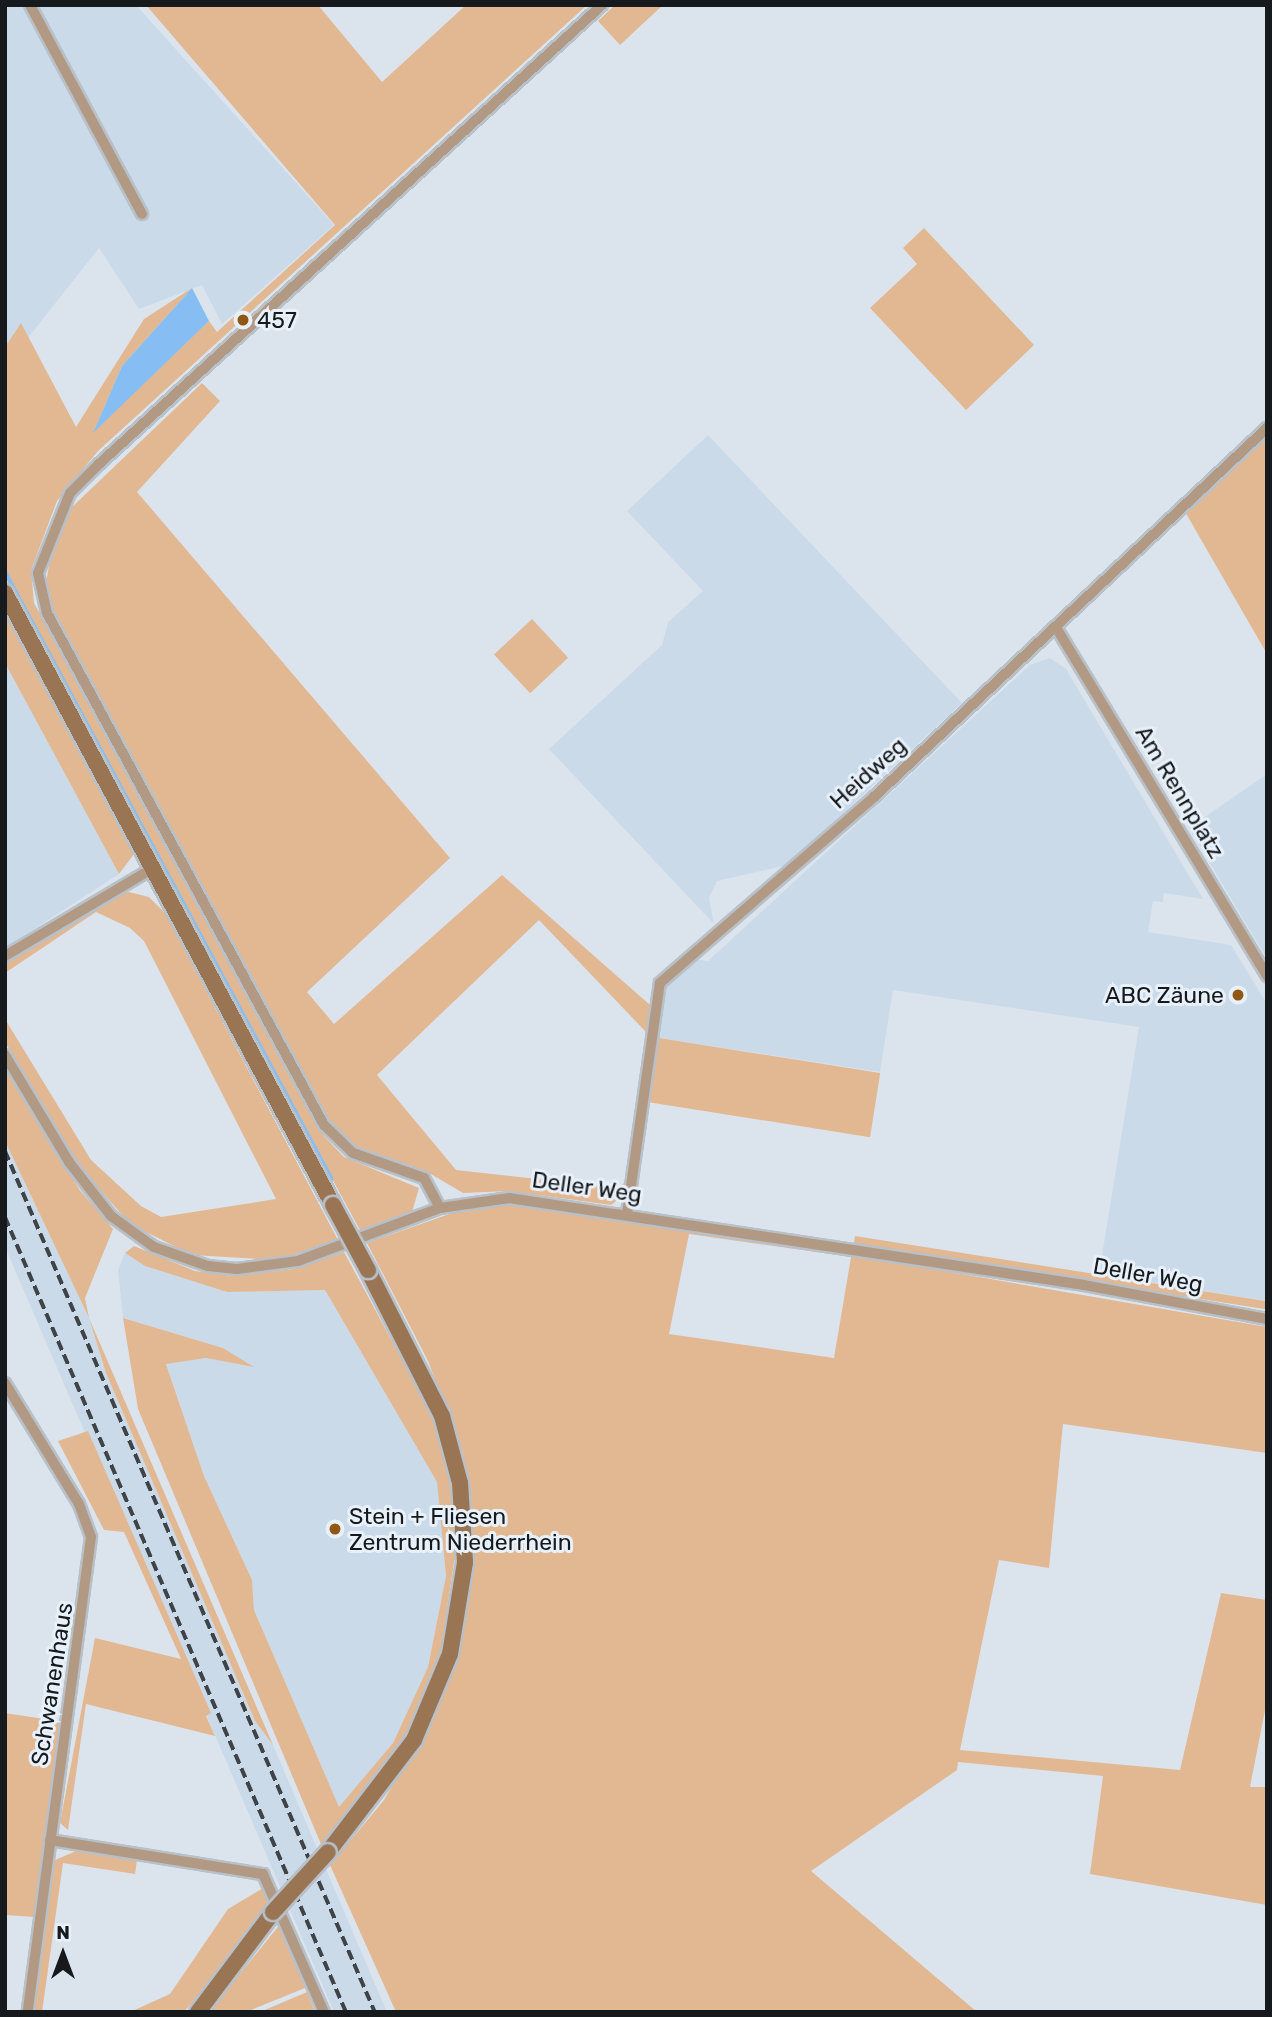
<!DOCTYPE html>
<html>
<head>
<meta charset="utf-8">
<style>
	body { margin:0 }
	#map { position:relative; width:1272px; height:2017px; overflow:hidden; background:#dbe4ed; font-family:Rubik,sans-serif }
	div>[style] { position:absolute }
	.built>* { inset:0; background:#cbdae9 }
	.green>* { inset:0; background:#e2b893; transform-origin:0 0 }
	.water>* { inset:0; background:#86bdf2 }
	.stream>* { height:3.5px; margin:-1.75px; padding:0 1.75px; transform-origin:1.75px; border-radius:1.75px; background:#86bdf2 }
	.roads { filter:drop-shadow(2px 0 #b8c0c8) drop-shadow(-2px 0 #b8c0c8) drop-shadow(0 2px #b8c0c8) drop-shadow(0 -2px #b8c0c8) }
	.street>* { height:10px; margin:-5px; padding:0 5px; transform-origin:5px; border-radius:5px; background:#b29983 }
	.secondary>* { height:16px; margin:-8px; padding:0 8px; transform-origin:8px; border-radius:8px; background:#997554 }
	.rail>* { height:3.5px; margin-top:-1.75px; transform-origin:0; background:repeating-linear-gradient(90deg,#3e4347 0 10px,transparent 0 15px) }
	.bridges { filter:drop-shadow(2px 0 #b8c0c8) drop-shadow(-2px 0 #b8c0c8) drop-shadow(0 2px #b8c0c8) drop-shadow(0 -2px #b8c0c8) }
	.secondary-bridge>* { height:16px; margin:-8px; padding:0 8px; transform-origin:8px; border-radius:8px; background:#997554 }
	.dots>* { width:19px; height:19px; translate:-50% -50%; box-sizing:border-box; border:4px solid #e8f1fa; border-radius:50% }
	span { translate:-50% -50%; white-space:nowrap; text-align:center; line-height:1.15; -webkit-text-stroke:6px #e8f1fa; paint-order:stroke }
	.poi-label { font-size:23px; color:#161a1d }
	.left { translate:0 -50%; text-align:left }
	.right { translate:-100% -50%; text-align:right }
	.street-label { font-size:23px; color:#161a1d }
	.frame { position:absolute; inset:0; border:7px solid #161a1d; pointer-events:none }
	.north { position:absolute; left:28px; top:1919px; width:70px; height:70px; -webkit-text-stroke:5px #e8f1fa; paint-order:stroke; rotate:0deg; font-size:19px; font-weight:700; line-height:28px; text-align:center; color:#161a1d }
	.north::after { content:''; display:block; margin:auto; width:24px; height:32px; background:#161a1d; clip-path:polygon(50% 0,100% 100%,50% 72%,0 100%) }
</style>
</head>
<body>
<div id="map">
	<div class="built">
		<div style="clip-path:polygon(5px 5px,136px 5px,334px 225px,222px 324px,202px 285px,139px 309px,99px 248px,5px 367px)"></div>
		<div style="clip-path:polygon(708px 435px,962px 703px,787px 865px,717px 881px,709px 898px,714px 924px,549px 749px,662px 645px,668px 622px,703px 591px,627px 511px)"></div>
		<div style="clip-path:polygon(1050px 658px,1066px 669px,1203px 899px,1164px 893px,1163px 902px,1153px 901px,1148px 932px,1231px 945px,1267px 1004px,1267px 1301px,1099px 1274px,1139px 1027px,893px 990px,880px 1072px,659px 1038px,666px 986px,695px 959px,708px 961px,1030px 665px)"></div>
		<div style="clip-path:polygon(5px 663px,119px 874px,5px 948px)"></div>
		<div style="clip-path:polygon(1267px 774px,1267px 959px,1189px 828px)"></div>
		<div style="clip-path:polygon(5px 1141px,89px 1318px,106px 1373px,255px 1721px,273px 1745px,387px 2012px,334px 2012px,5px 1247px)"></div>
		<div style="clip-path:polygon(125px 1253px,145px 1266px,227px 1292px,325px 1290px,437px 1482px,446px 1576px,428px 1667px,393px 1743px,339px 1808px,254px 1610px,252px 1580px,204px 1476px,166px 1363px,206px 1358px,251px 1366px,223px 1348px,123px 1318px,118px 1270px)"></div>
	</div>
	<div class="green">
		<div style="clip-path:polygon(146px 5px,318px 5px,382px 82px,466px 5px,587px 5px,98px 451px,57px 501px,31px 570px,34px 603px,324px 1136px,344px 1157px,419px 1188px,412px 1212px,361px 1232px,5px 577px,5px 347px,21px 323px,76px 427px,144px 319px,192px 288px,122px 366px,94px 431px,209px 321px,217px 332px,335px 225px)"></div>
		<div style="clip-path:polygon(615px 5px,663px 5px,620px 45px,598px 21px)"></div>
		<div style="clip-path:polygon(924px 228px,1034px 345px,966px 410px,870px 308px,917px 264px,903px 248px)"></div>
		<div style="clip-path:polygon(202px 383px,220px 401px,137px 492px,450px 858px,307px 992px,334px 1024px,502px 875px,650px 1005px,646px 1032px,539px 920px,377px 1075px,456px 1170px,617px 1188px,624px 1183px,621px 1197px,611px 1205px,509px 1191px,463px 1193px,424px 1170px,361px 1151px,332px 1126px,55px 616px,46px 584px,52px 546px,70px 509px)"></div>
		<div style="clip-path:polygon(1267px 433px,1267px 654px,1184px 510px)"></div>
		<div style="clip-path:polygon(5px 614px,134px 854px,119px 874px,5px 663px)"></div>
		<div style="left:532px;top:619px;width:53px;height:52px;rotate:47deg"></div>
		<div style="clip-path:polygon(129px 892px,149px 897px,165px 913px,338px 1240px,276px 1260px,192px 1255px,130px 1224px,81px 1168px,5px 1042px,5px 1019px,91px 1160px,141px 1206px,161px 1217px,276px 1199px,144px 941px,130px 928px,96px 912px,5px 973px,5px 964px,98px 902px)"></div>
		<div style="left:659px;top:1038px;width:224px;height:65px;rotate:9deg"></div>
		<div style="clip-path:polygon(5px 1067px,79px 1189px,113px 1229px,85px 1298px,89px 1318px,273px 1745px,255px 1721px,106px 1373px,89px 1318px,5px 1141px)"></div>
		<div style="clip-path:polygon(evenodd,514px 1205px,852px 1255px,1267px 1327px,1267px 1453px,1063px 1424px,1049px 1568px,999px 1560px,960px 1750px,1180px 1770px,1221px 1593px,1267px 1600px,1267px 1700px,1250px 1787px,1267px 1787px,1267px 1905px,1090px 1874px,1103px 1776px,958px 1762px,957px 1770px,811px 1871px,977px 2012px,396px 2012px,330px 1865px,384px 1800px,443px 1696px,460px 1644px,474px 1557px,463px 1453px,428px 1361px,367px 1243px,472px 1206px,514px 1205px,689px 1234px,851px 1257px,834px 1358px,669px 1334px,689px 1234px)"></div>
		<div style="left:855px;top:1236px;width:417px;height:8px;rotate:9deg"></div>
		<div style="clip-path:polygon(134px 1246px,195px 1271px,233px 1276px,294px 1269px,344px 1252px,439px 1428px,459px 1530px,438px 1668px,394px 1759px,323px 1849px,138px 1409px,123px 1318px,223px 1348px,254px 1367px,206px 1358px,166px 1364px,204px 1476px,252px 1580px,254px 1610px,339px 1807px,393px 1743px,428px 1667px,446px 1576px,437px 1482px,325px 1290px,227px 1292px,145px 1266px,125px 1253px)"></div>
		<div style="clip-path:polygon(88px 1431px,211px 1713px,206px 1716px,215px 1736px,86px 1704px,68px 1830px,60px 1823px,95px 1638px,181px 1659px,124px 1532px,104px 1530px,58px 1441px)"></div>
		<div style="clip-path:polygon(5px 1713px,64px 1722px,34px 1917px,5px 1915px)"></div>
		<div style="clip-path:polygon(76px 1851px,137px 1860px,135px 1874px,63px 1863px,42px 2012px,31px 2012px,55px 1860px)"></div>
		<div style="clip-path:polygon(263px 1888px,273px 1905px,184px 2012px,130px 2012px,170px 1994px,228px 1909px)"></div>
		<div style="clip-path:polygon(281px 1923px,305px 1988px,246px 2012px,209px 2012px)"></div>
		<div style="clip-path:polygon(307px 1992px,315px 2012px,260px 2012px)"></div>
	</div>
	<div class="water">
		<div style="clip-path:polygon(192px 288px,209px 321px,93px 433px,122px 366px)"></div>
	</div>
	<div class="stream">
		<div style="left:5px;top:571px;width:690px;rotate:61.73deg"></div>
	</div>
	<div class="roads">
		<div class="street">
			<div style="left:30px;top:5px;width:237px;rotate:61.8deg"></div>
			<div style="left:1057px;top:629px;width:406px;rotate:58.8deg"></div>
			<div style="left:5px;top:956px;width:172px;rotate:-30.7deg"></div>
			<div style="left:5px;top:1055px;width:125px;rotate:59.1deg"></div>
			<div style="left:69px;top:1162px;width:68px;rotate:52.1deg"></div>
			<div style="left:111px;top:1216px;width:53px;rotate:35.8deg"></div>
			<div style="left:154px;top:1247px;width:57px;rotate:19.4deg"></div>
			<div style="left:208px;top:1266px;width:29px;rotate:6deg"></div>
			<div style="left:237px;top:1269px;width:62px;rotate:-7.5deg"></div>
			<div style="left:298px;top:1261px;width:152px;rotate:-20.5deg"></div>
			<div style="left:440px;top:1208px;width:70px;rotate:-8.2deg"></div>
			<div style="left:509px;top:1198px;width:582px;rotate:8.6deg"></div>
			<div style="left:1084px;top:1285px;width:186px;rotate:10.5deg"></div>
			<div style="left:440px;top:1208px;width:34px;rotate:-118deg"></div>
			<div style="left:424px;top:1178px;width:75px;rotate:-160.6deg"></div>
			<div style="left:353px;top:1153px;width:40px;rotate:-136deg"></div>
			<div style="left:324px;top:1125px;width:582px;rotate:-118.41deg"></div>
			<div style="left:47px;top:613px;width:41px;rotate:-102.7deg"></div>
			<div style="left:38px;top:573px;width:86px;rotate:-68.2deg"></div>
			<div style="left:70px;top:493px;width:41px;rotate:-45deg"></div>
			<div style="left:99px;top:464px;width:681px;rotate:-42.38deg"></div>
			<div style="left:627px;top:1214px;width:233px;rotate:-81.9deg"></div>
			<div style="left:660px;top:983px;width:284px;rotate:-41deg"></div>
			<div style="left:874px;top:797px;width:539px;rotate:-43.2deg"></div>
			<div style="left:5px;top:1383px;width:142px;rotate:58.6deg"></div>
			<div style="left:79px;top:1504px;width:35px;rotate:70deg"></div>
			<div style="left:91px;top:1537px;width:479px;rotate:97.6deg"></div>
			<div style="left:50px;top:1840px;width:216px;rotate:9.1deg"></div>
			<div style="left:263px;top:1874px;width:151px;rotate:66.2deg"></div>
		</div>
		<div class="secondary">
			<div style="left:5px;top:593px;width:694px;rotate:61.81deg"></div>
			<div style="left:328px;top:1852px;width:141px;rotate:-52.5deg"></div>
			<div style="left:414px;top:1740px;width:93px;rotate:-67.3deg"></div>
			<div style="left:450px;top:1654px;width:93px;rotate:-80.7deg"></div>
			<div style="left:465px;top:1562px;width:79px;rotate:-93.6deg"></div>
			<div style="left:460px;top:1483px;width:69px;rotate:-105deg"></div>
			<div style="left:442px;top:1416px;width:164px;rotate:-116.9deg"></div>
			<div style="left:198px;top:2012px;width:125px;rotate:-53.1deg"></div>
		</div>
	</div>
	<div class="rail">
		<div style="left:5px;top:1151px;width:937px;rotate:66.75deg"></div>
		<div style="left:5px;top:1217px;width:865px;rotate:66.78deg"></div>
	</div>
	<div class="bridges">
		<div class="secondary-bridge">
			<div style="left:333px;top:1205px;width:74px;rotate:61.7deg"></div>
			<div style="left:273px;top:1912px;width:81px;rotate:-47.5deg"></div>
		</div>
	</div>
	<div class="dots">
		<div style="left:243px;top:320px;background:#915715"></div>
		<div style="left:1238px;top:995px;background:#915715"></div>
		<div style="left:335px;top:1529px;background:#915715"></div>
	</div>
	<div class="poi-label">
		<span class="left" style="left:257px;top:320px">457</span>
		<span class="right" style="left:1224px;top:995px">ABC Zäune</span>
		<span class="left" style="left:349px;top:1529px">Stein + Fliesen<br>Zentrum Niederrhein</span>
	</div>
	<div class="street-label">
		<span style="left:868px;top:773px;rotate:-42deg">Heidweg</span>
		<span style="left:1180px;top:792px;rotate:59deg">Am Rennplatz</span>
		<span style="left:587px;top:1187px;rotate:8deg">Deller Weg</span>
		<span style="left:1148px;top:1275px;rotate:10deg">Deller Weg</span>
		<span style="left:52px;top:1684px;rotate:-81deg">Schwanenhaus</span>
	</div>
	<div class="frame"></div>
	<div class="north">N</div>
</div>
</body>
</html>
